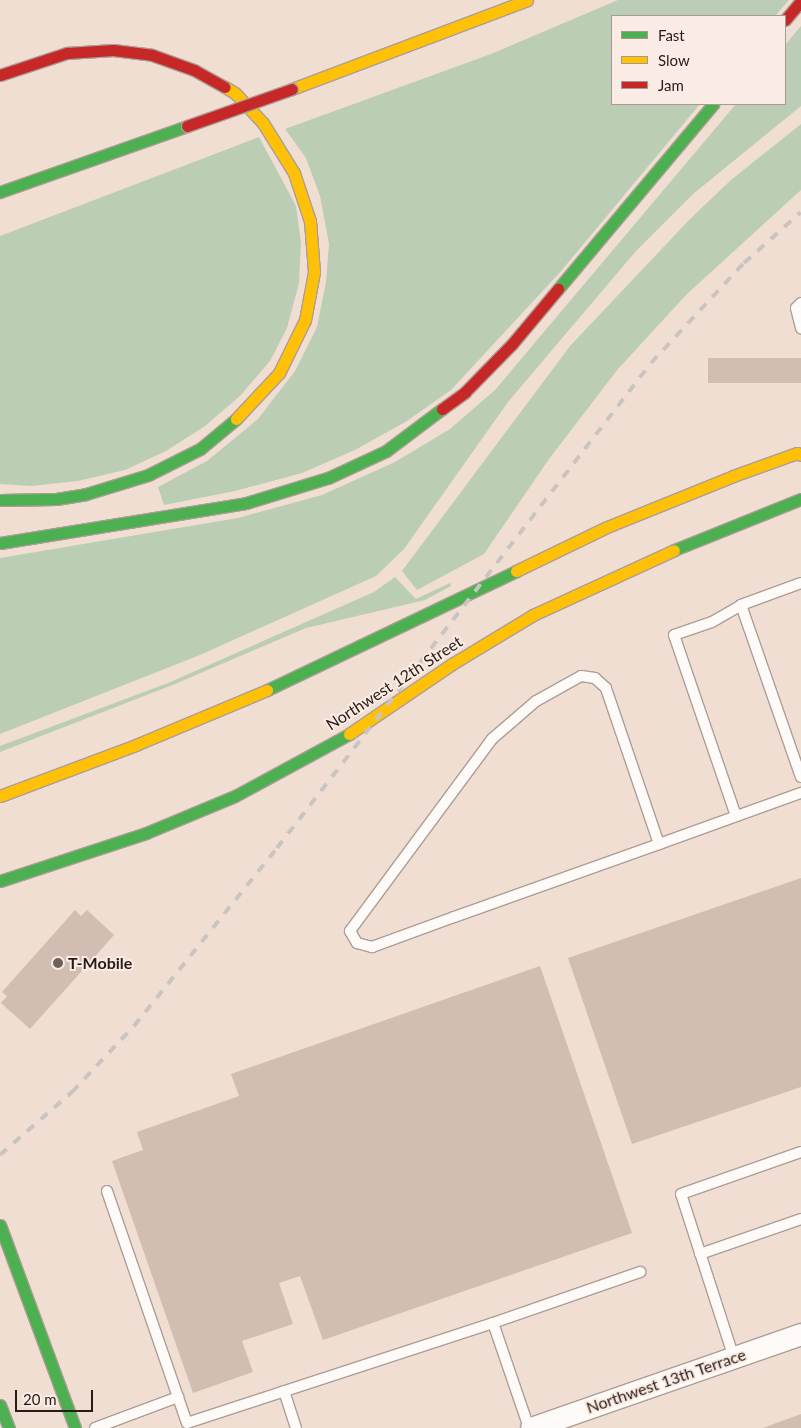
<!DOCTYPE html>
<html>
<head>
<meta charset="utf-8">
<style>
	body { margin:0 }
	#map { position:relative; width:801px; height:1428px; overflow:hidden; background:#f0ded3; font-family:Lato,sans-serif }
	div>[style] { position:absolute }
	.green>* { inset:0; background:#bccdb5 }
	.building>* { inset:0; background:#d1bdb1; transform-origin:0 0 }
	.roads { filter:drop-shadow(1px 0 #ac9e96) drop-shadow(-1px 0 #ac9e96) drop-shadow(0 1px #ac9e96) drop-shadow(0 -1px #ac9e96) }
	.lane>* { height:10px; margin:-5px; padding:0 5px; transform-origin:5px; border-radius:5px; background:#fdfaf8 }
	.street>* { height:21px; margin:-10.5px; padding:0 10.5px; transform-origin:10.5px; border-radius:10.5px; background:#fdfaf8 }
	.fast>* { height:11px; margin:-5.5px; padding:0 5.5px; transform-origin:5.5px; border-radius:5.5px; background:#4caf50 }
	.slow>* { height:11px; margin:-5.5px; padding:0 5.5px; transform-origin:5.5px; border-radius:5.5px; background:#ffc107 }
	.jam>* { height:11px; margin:-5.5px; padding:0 5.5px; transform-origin:5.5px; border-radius:5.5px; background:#c62828 }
	.rail>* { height:4px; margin-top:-2px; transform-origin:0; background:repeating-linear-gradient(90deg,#cac4c1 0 9px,transparent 0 18px) }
	.bridges { filter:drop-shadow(1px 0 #ac9e96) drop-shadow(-1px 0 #ac9e96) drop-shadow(0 1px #ac9e96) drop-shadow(0 -1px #ac9e96) }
	.jam-bridge>* { height:11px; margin:-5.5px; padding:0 5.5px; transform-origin:5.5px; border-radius:5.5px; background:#c62828 }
	.dots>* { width:14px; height:14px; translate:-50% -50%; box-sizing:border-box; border:2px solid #faece4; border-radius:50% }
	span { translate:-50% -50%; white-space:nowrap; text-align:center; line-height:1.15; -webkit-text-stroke:4px #faece4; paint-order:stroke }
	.street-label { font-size:16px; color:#291c15 }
	.poi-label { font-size:16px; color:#291c15; font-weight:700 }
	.left { translate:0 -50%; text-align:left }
	.legend { position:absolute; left:611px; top:15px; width:175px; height:90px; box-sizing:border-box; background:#faece4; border:1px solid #a69991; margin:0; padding:6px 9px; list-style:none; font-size:15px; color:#291c15 }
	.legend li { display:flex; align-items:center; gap:10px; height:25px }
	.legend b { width:25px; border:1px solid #a69991 }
	.scale { position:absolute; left:15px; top:1390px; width:78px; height:22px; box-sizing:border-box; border:2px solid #291c15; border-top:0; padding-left:6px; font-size:15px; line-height:18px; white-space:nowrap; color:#291c15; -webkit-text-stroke:4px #faece4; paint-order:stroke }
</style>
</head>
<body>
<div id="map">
	<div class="green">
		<div style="clip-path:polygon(618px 0,789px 0,775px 16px,612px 16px,612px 104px,700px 104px,562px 270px,451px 390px,407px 421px,355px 450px,302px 473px,235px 491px,164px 505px,158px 487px,207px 461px,258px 419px,295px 371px,317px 327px,326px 282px,329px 244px,320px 196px,306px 158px,285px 129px,491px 54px)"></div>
		<div style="clip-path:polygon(801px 26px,801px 106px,693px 194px,636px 251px,508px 402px,404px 549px,376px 576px,200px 655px,0 734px,0 558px,238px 518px,322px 495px,395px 462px,450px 429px,495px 390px,736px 104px,785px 104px,785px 45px)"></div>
		<div style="clip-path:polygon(801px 124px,801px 190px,687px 294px,618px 369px,549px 459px,484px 554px,417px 590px,402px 571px,570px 346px,690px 219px,731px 180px)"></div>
		<div style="clip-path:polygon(259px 137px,296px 206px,301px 242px,299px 283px,287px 328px,270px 361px,240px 396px,205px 426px,166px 451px,125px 470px,78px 481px,31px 486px,0 484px,0 236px)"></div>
		<div style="clip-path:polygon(395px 577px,416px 599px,450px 583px,451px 586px,425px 600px,306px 628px,175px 684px,0 752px,0 746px,168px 683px,374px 592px)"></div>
	</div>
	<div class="building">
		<div style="left:801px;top:358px;width:25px;height:93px;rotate:90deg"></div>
		<div style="clip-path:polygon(801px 878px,801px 1087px,632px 1144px,568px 958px)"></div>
		<div style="clip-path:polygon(75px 910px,81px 916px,87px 910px,114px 935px,30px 1029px,1px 1003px,7px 996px,2px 992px)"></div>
		<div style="clip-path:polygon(540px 966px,632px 1233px,323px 1340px,300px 1276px,279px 1283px,293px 1324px,242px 1341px,253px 1372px,193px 1393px,112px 1161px,143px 1150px,137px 1132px,239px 1096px,231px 1074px)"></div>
		<div style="clip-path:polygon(801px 1414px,801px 1428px,763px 1428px)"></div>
	</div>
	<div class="roads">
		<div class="lane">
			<div style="left:801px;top:303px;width:7px;rotate:135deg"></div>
			<div style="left:796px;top:308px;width:21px;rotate:76deg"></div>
			<div style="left:801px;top:583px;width:64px;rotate:159.9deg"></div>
			<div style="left:741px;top:605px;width:182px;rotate:70.8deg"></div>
			<div style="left:736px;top:816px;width:191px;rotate:-108.9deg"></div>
			<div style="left:674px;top:635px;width:40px;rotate:-18.9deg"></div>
			<div style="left:712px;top:622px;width:34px;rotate:-30deg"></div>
			<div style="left:659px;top:844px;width:165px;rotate:-108.8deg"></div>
			<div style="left:606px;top:688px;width:15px;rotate:-138deg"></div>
			<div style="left:595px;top:678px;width:14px;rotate:-172deg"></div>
			<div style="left:581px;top:676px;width:51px;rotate:150.9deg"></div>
			<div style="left:536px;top:701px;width:58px;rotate:139.2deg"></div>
			<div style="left:492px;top:739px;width:239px;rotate:126.5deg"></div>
			<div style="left:350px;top:931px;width:14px;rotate:60deg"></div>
			<div style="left:357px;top:943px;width:16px;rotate:15deg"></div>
			<div style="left:372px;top:947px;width:87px;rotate:-20.1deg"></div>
			<div style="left:454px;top:917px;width:218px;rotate:-19.6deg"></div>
			<div style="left:659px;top:844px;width:151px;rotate:-19.8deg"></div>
			<div style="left:107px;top:1191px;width:245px;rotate:71deg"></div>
			<div style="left:187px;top:1423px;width:322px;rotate:-18.1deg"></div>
			<div style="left:700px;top:1254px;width:107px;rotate:-19.1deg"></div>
			<div style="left:734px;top:1358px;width:172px;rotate:-107.9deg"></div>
			<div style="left:681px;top:1194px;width:127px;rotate:-19.3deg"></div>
			<div style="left:284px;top:1391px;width:39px;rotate:72deg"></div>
			<div style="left:95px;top:1428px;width:89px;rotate:-20.5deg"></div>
			<div style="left:529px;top:1428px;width:111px;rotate:-108.9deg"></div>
			<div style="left:493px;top:1323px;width:156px;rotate:-19.1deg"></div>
		</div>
		<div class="street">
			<div style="left:531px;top:1428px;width:286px;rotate:-19.2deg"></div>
		</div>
		<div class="fast">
			<div style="left:0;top:192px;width:198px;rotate:-19.4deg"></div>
			<div style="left:558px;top:289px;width:241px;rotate:-50deg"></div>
			<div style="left:0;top:500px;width:56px;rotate:-1deg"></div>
			<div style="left:56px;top:499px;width:30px;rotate:-9deg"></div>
			<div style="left:86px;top:494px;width:65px;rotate:-17deg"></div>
			<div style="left:148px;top:475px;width:58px;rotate:-26.6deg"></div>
			<div style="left:200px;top:449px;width:47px;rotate:-39.8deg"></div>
			<div style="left:0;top:543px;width:249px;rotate:-9.2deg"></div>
			<div style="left:246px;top:503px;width:86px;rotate:-17deg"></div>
			<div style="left:328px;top:478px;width:64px;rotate:-25deg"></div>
			<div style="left:386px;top:451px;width:70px;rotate:-36.9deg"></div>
			<div style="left:674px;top:550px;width:137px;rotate:-21.9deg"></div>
			<div style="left:267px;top:690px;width:276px;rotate:-25.5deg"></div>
			<div style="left:0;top:881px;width:154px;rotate:-18.2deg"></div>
			<div style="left:146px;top:833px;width:96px;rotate:-22.6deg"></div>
			<div style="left:235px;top:796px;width:130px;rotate:-28.5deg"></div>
			<div style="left:0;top:1225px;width:216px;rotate:69.7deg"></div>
			<div style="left:0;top:1405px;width:25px;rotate:69deg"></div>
		</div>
		<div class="slow">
			<div style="left:225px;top:87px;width:12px;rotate:31deg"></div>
			<div style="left:235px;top:93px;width:41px;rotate:47deg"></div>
			<div style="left:263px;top:123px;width:59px;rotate:58.2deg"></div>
			<div style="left:294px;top:173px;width:51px;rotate:71.6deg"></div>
			<div style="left:310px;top:221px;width:51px;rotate:85.5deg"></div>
			<div style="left:314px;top:272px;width:49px;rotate:100.6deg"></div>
			<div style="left:305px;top:320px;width:59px;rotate:116.1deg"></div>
			<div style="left:279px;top:373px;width:63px;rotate:133.1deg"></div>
			<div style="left:292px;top:89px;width:251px;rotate:-20.7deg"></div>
			<div style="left:516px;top:571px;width:101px;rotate:-25.8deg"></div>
			<div style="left:607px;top:527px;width:136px;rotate:-22deg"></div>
			<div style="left:733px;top:476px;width:68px;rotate:-19.8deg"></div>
			<div style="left:797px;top:453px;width:4px;rotate:27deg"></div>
			<div style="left:349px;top:734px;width:125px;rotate:-34.2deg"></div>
			<div style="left:452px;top:664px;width:95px;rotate:-31.2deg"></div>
			<div style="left:533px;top:615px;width:155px;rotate:-24.7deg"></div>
			<div style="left:0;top:796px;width:147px;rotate:-20.6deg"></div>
			<div style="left:138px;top:744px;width:140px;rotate:-22.7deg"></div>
		</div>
		<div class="jam">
			<div style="left:785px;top:20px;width:25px;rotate:-50deg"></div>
			<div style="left:0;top:75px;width:71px;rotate:-18.2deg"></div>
			<div style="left:67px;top:53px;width:46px;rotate:-3.7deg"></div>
			<div style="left:113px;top:50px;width:39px;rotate:7deg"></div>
			<div style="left:152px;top:55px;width:45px;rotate:19.7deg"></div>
			<div style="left:194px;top:70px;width:35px;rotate:29deg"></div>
			<div style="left:442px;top:409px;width:29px;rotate:-36deg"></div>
			<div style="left:465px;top:392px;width:67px;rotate:-45.6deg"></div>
			<div style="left:512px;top:344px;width:72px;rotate:-50.1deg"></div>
		</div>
	</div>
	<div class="rail">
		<div style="left:0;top:1155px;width:96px;rotate:-41.2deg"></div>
		<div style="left:72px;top:1092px;width:91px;rotate:-46.8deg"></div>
		<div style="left:134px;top:1026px;width:228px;rotate:-51.2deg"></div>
		<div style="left:277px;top:848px;width:612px;rotate:-52.36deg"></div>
		<div style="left:651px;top:363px;width:137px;rotate:-47.1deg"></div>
		<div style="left:744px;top:263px;width:76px;rotate:-41.8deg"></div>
	</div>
	<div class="bridges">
		<div class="jam-bridge">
			<div style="left:187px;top:126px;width:111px;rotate:-19.4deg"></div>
		</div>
	</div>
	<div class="dots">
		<div style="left:58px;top:963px;background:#6f6058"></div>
	</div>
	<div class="street-label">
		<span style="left:394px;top:683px;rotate:-33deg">Northwest 12th Street</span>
		<span style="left:666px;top:1381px;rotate:-19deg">Northwest 13th Terrace</span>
	</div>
	<div class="poi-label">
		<span class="left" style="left:68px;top:963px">T-Mobile</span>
	</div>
	<ul class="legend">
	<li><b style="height:6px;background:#4caf50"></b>Fast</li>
	<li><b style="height:6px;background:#ffc107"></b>Slow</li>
	<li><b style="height:6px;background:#c62828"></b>Jam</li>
	</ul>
	<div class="scale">20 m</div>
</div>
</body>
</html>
